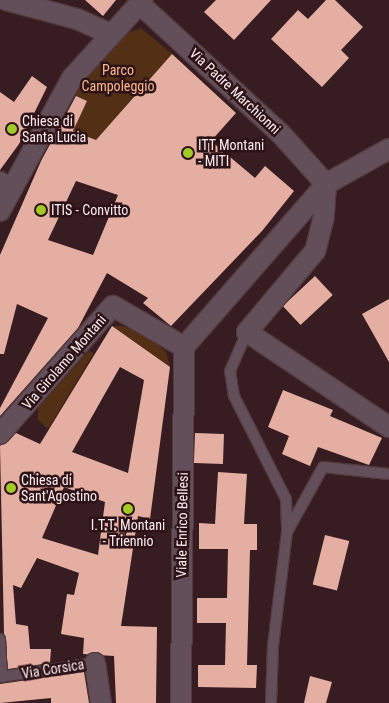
<!DOCTYPE html>
<html>
<head>
<meta charset="utf-8">
<style>
	body { margin:0 }
	#map { position:relative; width:389px; height:703px; overflow:hidden; background:#371d21; font-family:"Roboto Condensed",sans-serif }
	div>[style] { position:absolute }
	.green>* { inset:0; background:#522f15 }
	.building>* { inset:0; background:#e4afa2; transform-origin:0 0 }
	.roads { filter:drop-shadow(1px 0 #533a3e) drop-shadow(-1px 0 #533a3e) drop-shadow(0 1px #533a3e) drop-shadow(0 -1px #533a3e) }
	.service>* { height:10px; margin:-5px; padding:0 5px; transform-origin:5px; border-radius:5px; background:#634f59 }
	.pedestrian>* { height:15px; margin:-7.5px; padding:0 7.5px; transform-origin:7.5px; border-radius:7.5px; background:#634f59 }
	.minor>* { height:20px; margin:-10px; padding:0 10px; transform-origin:10px; border-radius:10px; background:#634f59 }
	.dots>* { width:14px; height:14px; translate:-50% -50%; box-sizing:border-box; border:2px solid #2d1317; border-radius:50% }
	span { translate:-50% -50%; white-space:nowrap; text-align:center; line-height:1.15; -webkit-text-stroke:5px #2d1317; paint-order:stroke }
	.park-label { font-size:14px; color:#fcbb8e }
	.street-label { font-size:14px; color:#fdedef }
	.poi-label { font-size:14px; color:#fdedef }
	.left { translate:0 -50%; text-align:left }
</style>
</head>
<body>
<div id="map">
	<div class="green">
		<div style="clip-path:polygon(141px 28px,172px 54px,96px 140px,73px 131px,86px 102px,70px 94px,128px 33px)"></div>
		<div style="clip-path:polygon(112px 326px,123px 326px,152px 339px,166px 352px,170px 367px)"></div>
		<div style="clip-path:polygon(89px 351px,94px 353px,48px 429px,38px 420px,38px 408px)"></div>
	</div>
	<div class="building">
		<div style="clip-path:polygon(85px 0,116px 0,103px 16px)"></div>
		<div style="clip-path:polygon(216px 0,271px 0,234px 40px,204px 12px)"></div>
		<div style="clip-path:polygon(326px 0,335px 0,363px 27px,341px 50px,349px 58px,322px 87px,271px 39px,298px 10px,308px 19px)"></div>
		<div style="clip-path:polygon(evenodd,172px 54px,236px 113px,211px 141px,255px 178px,265px 166px,294px 191px,262px 231px,171px 326px,143px 303px,148px 298px,107px 273px,78px 328px,0 416px,0 408px,48px 318px,17px 304px,4px 354px,0 354px,0 255px,41px 161px,76px 96px,87px 101px,73px 131px,96px 140px,172px 54px,76px 181px,118px 195px,93px 255px,48px 240px,76px 181px)"></div>
		<div style="clip-path:polygon(32px 76px,47px 87px,19px 144px,0 170px,0 92px,14px 102px)"></div>
		<div style="left:315px;top:276px;width:26px;height:44px;rotate:47deg"></div>
		<div style="clip-path:polygon(389px 299px,389px 362px,362px 314px)"></div>
		<div style="clip-path:polygon(evenodd,112px 326px,170px 367px,150px 519px,138px 516px,121px 626px,157px 627px,156px 703px,116px 703px,114px 656px,83px 654px,84px 638px,61px 634px,67px 594px,74px 595px,79px 573px,37px 558px,21px 588px,13px 585px,16px 624px,28px 626px,30px 649px,51px 649px,50px 663px,8px 669px,4px 633px,0 446px,16px 433px,40px 444px,112px 326px,120px 367px,144px 380px,128px 473px,72px 452px,120px 367px,112px 326px,64px 487px,105px 502px,98px 555px,42px 538px,64px 487px)"></div>
		<div style="clip-path:polygon(283px 390px,333px 410px,330px 416px,382px 438px,369px 465px,318px 447px,310px 466px,282px 454px,289px 436px,268px 427px)"></div>
		<div style="left:195px;top:433px;width:29px;height:30px;rotate:2deg"></div>
		<div style="clip-path:polygon(218px 472px,247px 474px,244px 524px,257px 524px,257px 550px,250px 550px,247px 665px,257px 665px,256px 688px,198px 687px,198px 665px,225px 665px,226px 623px,197px 623px,197px 598px,227px 598px,228px 549px,199px 549px,199px 523px,215px 524px)"></div>
		<div style="left:325px;top:535px;width:25px;height:51px;rotate:14deg"></div>
		<div style="clip-path:polygon(84px 672px,89px 703px,51px 703px,51px 698px,0 703px,0 684px)"></div>
		<div style="clip-path:polygon(310px 676px,332px 682px,326px 703px,304px 703px)"></div>
	</div>
	<div class="roads">
		<div class="service">
			<div style="left:247px;top:332px;width:43px;rotate:113.6deg"></div>
			<div style="left:230px;top:371px;width:25px;rotate:81deg"></div>
			<div style="left:234px;top:396px;width:115px;rotate:63.2deg"></div>
			<div style="left:286px;top:499px;width:33px;rotate:88deg"></div>
			<div style="left:287px;top:532px;width:115px;rotate:97deg"></div>
			<div style="left:273px;top:646px;width:57px;rotate:92deg"></div>
			<div style="left:287px;top:532px;width:74px;rotate:-61deg"></div>
			<div style="left:323px;top:467px;width:66px;rotate:6.1deg"></div>
			<div style="left:0;top:639px;width:38px;rotate:87deg"></div>
			<div style="left:0;top:677px;width:96px;rotate:-8.4deg"></div>
		</div>
		<div class="pedestrian">
			<div style="left:0;top:179px;width:13px;rotate:39deg"></div>
		</div>
		<div class="minor">
			<div style="left:6px;top:0;width:73px;rotate:15deg"></div>
			<div style="left:77px;top:19px;width:37px;rotate:24deg"></div>
			<div style="left:140px;top:4px;width:190px;rotate:42.7deg"></div>
			<div style="left:280px;top:133px;width:69px;rotate:48deg"></div>
			<div style="left:326px;top:184px;width:32px;rotate:94deg"></div>
			<div style="left:324px;top:216px;width:36px;rotate:104deg"></div>
			<div style="left:315px;top:251px;width:106px;rotate:130deg"></div>
			<div style="left:247px;top:332px;width:171px;rotate:33.8deg"></div>
			<div style="left:0;top:211px;width:151px;rotate:-61.6deg"></div>
			<div style="left:72px;top:78px;width:105px;rotate:-47.7deg"></div>
			<div style="left:184px;top:347px;width:216px;rotate:-48.9deg"></div>
			<div style="left:326px;top:184px;width:72px;rotate:-29.1deg"></div>
			<div style="left:0;top:434px;width:171px;rotate:-48.6deg"></div>
			<div style="left:113px;top:306px;width:82px;rotate:30deg"></div>
			<div style="left:95px;top:663px;width:40px;rotate:81.5deg"></div>
			<div style="left:181px;top:703px;width:356px;rotate:-89.5deg"></div>
		</div>
	</div>
	<div class="dots">
		<div style="left:12px;top:129px;background:#a3c926"></div>
		<div style="left:188px;top:153px;background:#a3c926"></div>
		<div style="left:41px;top:210px;background:#a3c926"></div>
		<div style="left:11px;top:488px;background:#a3c926"></div>
		<div style="left:128px;top:509px;background:#a3c926"></div>
	</div>
	<div class="park-label">
		<span style="left:118px;top:78px">Parco<br>Campoleggio</span>
	</div>
	<div class="street-label">
		<span style="left:235px;top:91px;rotate:43deg">Via Padre Marchionni</span>
		<span style="left:64px;top:362px;rotate:-49deg">Via Girolamo Montani</span>
		<span style="left:182px;top:525px;rotate:-89deg">Viale Enrico Bellesi</span>
		<span style="left:53px;top:669px;rotate:-9deg">Via Corsica</span>
	</div>
	<div class="poi-label">
		<span class="left" style="left:22px;top:129px">Chiesa di<br>Santa Lucia</span>
		<span class="left" style="left:198px;top:153px">ITT Montani<br>- MITI</span>
		<span class="left" style="left:51px;top:210px">ITIS - Convitto</span>
		<span class="left" style="left:21px;top:488px">Chiesa di<br>Sant'Agostino</span>
		<span style="left:128px;top:533px">I.T.T. Montani<br>- Triennio</span>
	</div>
</div>
</body>
</html>
